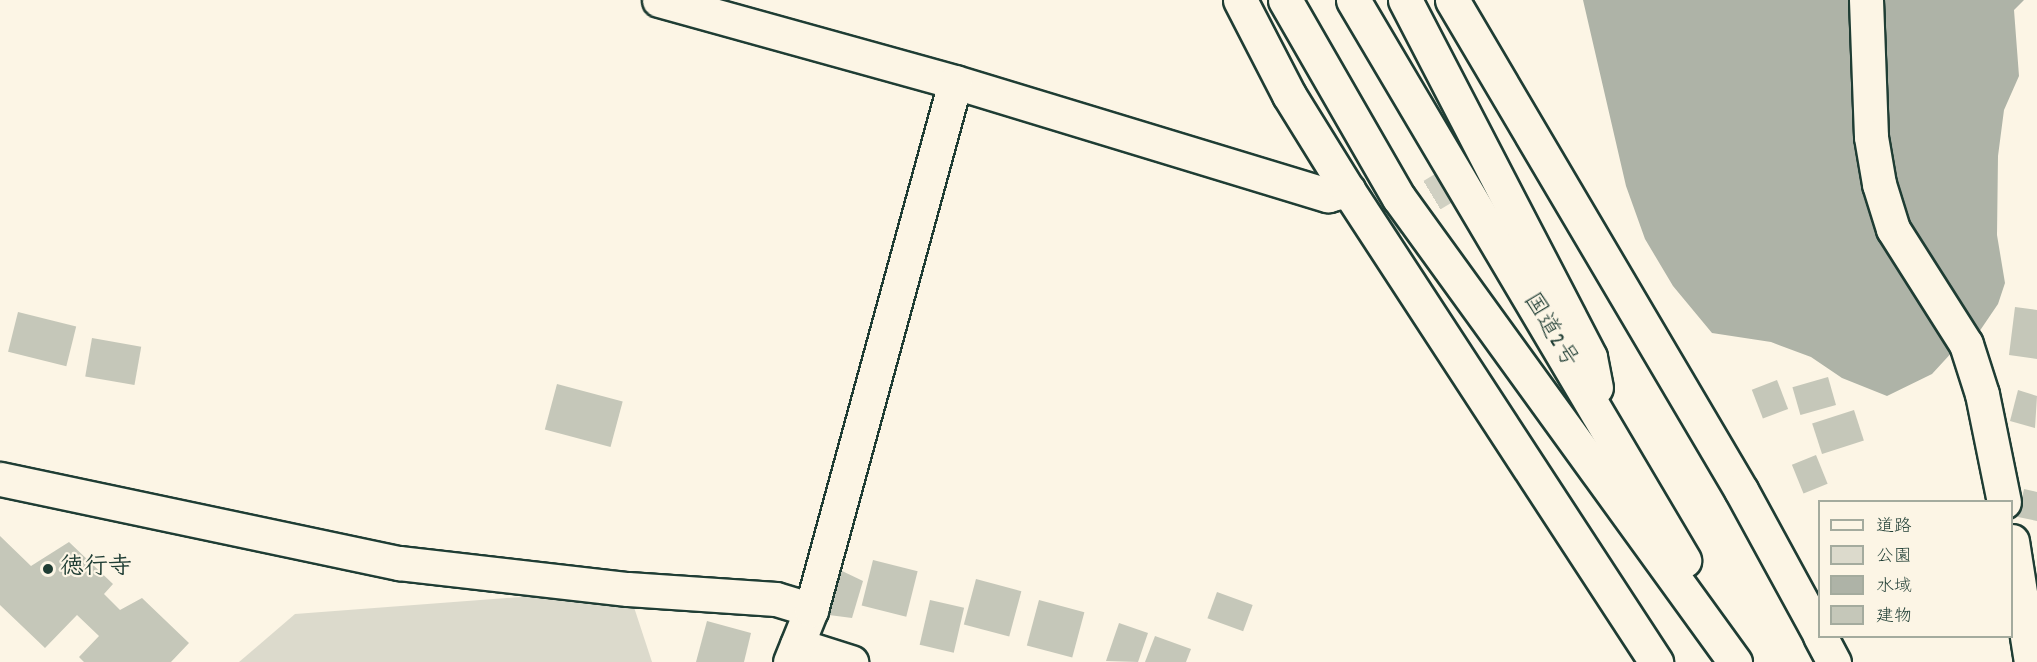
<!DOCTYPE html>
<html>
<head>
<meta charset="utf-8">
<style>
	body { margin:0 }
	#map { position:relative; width:2037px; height:662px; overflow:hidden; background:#fcf5e5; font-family:Dekko,"Klee One",sans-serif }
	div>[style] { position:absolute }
	.green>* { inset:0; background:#dcdacc }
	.water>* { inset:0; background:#aeb3a7 }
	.building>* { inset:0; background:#c5c7b9; transform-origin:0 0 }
	.minor-tunnel>* { height:33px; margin-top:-16.5px; transform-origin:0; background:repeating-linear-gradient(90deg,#d0d0c2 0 33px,transparent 0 49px) }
	.roads { filter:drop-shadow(2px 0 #1f3d34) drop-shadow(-2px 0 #1f3d34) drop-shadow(0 2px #1f3d34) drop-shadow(0 -2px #1f3d34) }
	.minor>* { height:33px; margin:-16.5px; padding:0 16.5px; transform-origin:16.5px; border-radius:16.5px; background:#fcf5e5 }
	.trunk>* { height:33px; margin:-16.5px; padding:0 16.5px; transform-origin:16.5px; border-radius:16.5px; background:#fcf5e5 }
	.dots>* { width:16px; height:16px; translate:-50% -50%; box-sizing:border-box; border:3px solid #fcf5e5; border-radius:50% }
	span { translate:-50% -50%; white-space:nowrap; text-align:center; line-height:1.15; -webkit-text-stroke:4.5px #fcf5e5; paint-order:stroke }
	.street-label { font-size:24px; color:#1f3d34 }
	.poi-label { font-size:24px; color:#1f3d34; font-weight:700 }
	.left { translate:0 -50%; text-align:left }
	.legend { position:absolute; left:1818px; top:500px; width:195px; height:138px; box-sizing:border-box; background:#fcf5e5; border:2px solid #a4ab9e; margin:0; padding:8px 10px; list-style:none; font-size:18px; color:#1f3d34 }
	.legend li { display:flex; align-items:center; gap:12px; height:30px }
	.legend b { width:30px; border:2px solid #a4ab9e }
</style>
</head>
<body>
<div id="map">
	<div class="green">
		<div style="clip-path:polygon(628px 589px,652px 662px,239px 662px,295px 614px)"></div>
	</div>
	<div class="water">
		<div style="clip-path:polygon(1583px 0,1854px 0,1873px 203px,1909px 288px,1955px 349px,1932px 374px,1887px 396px,1842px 378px,1811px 357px,1771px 342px,1712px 333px,1673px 286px,1645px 239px,1626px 186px)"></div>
		<div style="clip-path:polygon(1879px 0,2024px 0,2014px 10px,2019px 76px,2004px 110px,1998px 156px,1997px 235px,2005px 283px,1998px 304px,1979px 332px,1906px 224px,1888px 172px)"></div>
	</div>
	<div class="building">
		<div style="clip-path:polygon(2015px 307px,2037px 310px,2037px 359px,2009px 355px)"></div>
		<div style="left:18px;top:312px;width:60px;height:41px;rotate:14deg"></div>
		<div style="left:92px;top:338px;width:50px;height:39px;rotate:10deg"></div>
		<div style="left:1828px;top:377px;width:29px;height:37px;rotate:74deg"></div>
		<div style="left:1777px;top:380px;width:31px;height:27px;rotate:69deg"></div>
		<div style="left:557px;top:384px;width:68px;height:47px;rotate:15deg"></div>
		<div style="clip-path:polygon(2018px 390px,2037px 396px,2035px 428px,2010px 421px)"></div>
		<div style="left:1854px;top:410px;width:32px;height:44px;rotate:72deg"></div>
		<div style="left:1816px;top:455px;width:31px;height:26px;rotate:68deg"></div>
		<div style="clip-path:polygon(2024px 489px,2037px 492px,2037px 521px,2018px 517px)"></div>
		<div style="clip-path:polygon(0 536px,31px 566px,69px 542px,113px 584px,104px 594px,120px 610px,142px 598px,189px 643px,171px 662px,84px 662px,79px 657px,99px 636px,77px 615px,45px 648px,0 605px)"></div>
		<div style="left:873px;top:560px;width:46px;height:47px;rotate:14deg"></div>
		<div style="clip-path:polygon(840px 570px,863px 581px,852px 618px,829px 615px)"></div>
		<div style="left:976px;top:579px;width:47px;height:47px;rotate:15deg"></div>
		<div style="left:1217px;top:592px;width:38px;height:28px;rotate:20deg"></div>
		<div style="left:930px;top:600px;width:35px;height:46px;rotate:13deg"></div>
		<div style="left:1039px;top:600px;width:47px;height:47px;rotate:15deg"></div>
		<div style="clip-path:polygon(707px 621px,751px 633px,744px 662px,696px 662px)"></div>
		<div style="clip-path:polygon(1119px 623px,1148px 633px,1138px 662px,1106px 661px)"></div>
		<div style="clip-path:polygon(1155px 636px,1191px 649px,1186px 662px,1145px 662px)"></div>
	</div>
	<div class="minor-tunnel">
		<div style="left:1390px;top:220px;width:141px;rotate:-31.1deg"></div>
	</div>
	<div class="roads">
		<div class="minor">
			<div style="left:659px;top:0;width:307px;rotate:15.5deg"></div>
			<div style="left:955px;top:82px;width:390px;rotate:16.9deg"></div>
			<div style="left:1328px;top:195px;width:21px;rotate:-14deg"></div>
			<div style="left:1240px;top:0;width:107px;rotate:62.7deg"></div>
			<div style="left:1289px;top:95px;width:112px;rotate:58.2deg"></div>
			<div style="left:1348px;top:190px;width:564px;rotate:56.87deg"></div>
			<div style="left:1452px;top:0;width:569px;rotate:59.47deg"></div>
			<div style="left:1741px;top:490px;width:165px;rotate:61.4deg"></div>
			<div style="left:1866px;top:0;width:137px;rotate:87.9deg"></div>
			<div style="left:1871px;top:137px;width:48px;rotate:80.3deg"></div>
			<div style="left:1879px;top:184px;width:47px;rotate:72.7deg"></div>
			<div style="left:1893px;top:229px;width:136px;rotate:57.6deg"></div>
			<div style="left:1966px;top:344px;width:52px;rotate:72.3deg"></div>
			<div style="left:1982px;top:394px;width:110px;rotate:78.5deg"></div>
			<div style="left:0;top:479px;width:408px;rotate:11.9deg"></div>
			<div style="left:399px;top:563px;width:230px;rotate:6.5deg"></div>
			<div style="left:628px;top:589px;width:148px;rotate:3.9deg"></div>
			<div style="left:776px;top:599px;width:37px;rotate:17deg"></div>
			<div style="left:2012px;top:541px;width:122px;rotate:81.1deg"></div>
			<div style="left:1820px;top:636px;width:30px;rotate:62deg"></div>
			<div style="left:797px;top:645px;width:57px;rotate:17.5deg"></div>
			<div style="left:790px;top:662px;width:56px;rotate:-68deg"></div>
			<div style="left:811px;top:610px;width:547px;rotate:-74.74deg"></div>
		</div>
		<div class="trunk">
			<div style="left:1285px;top:0;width:228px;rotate:60.1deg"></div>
			<div style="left:1399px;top:198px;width:573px;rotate:54.09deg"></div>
			<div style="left:1353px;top:0;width:651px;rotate:59.41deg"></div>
			<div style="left:1405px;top:0;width:402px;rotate:62.6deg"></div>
			<div style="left:1590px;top:357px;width:31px;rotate:79deg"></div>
		</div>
	</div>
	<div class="dots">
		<div style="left:48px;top:569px;background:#1f3d34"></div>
	</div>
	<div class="street-label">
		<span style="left:1549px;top:331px;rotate:59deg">国道2号</span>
	</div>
	<div class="poi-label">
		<span class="left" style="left:60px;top:569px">徳行寺</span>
	</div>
	<ul class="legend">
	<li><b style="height:8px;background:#fcf5e5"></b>道路</li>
	<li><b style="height:16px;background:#dcdacc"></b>公園</li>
	<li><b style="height:16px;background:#aeb3a7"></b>水域</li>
	<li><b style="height:16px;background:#c5c7b9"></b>建物</li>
	</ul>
</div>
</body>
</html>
